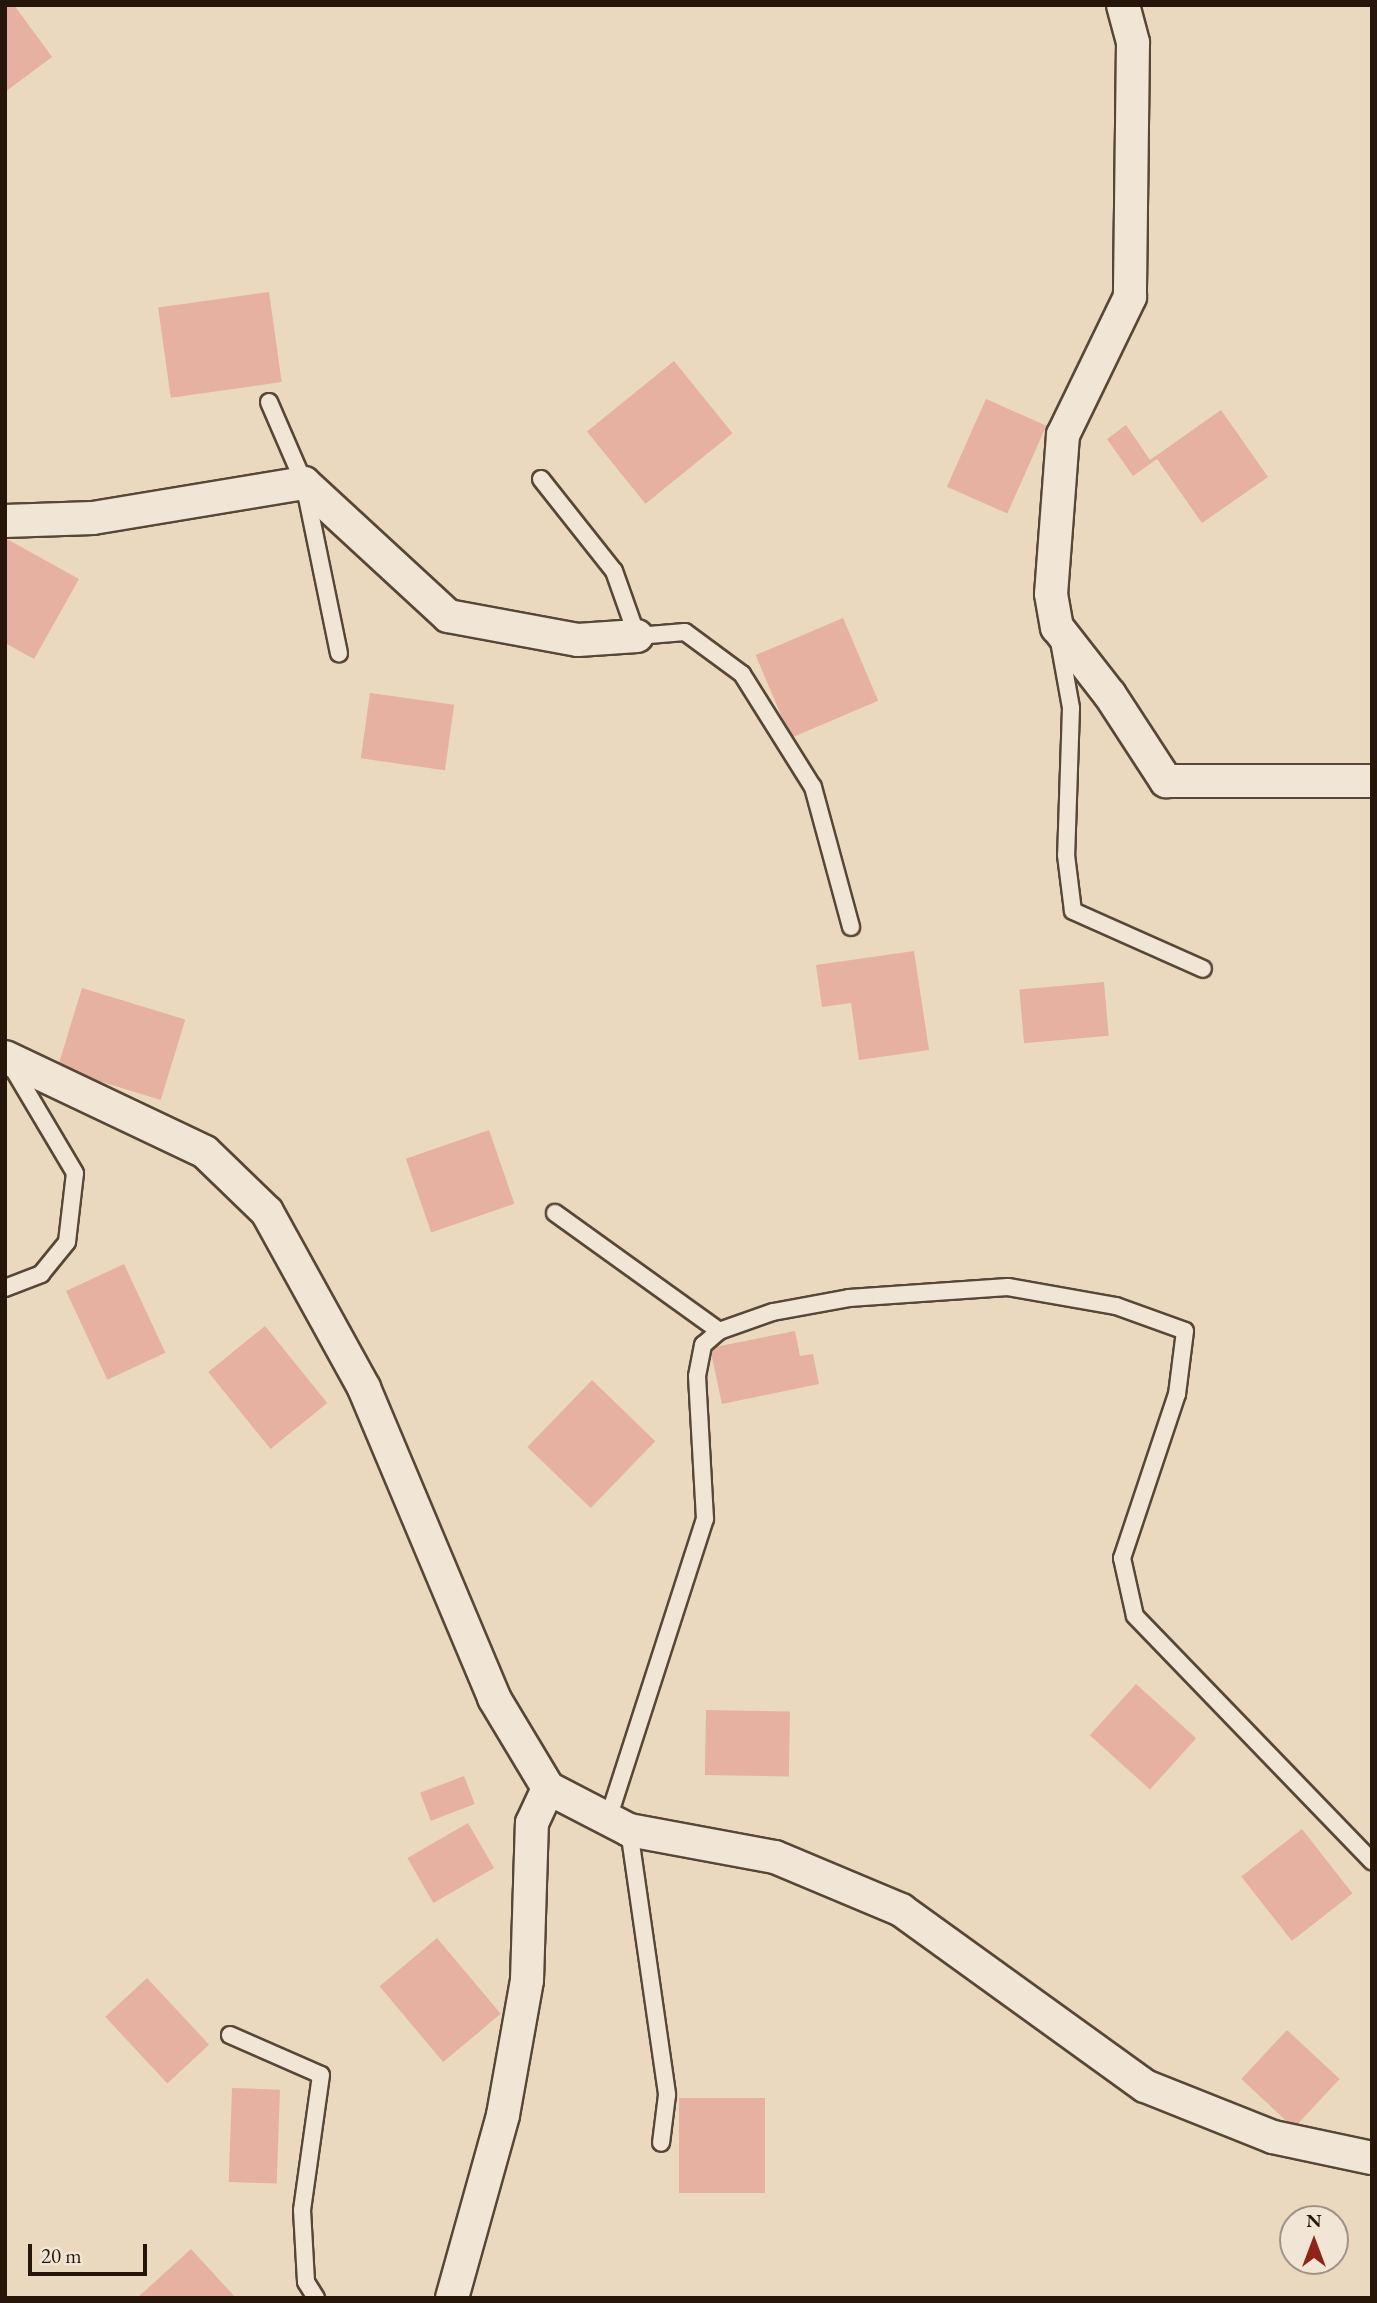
<!DOCTYPE html>
<html>
<head>
<meta charset="utf-8">
<style>
	body { margin:0 }
	#map { position:relative; width:1377px; height:2303px; overflow:hidden; background:#ead9be; font-family:"EB Garamond",serif }
	div>[style] { position:absolute }
	.building>* { inset:0; background:#e6b1a1; transform-origin:0 0 }
	.roads { filter:drop-shadow(2px 0 #574736) drop-shadow(-2px 0 #574736) drop-shadow(0 2px #574736) drop-shadow(0 -2px #574736) }
	.service>* { height:16px; margin:-8px; padding:0 8px; transform-origin:8px; border-radius:8px; background:#f1e6d5 }
	.minor>* { height:32px; margin:-16px; padding:0 16px; transform-origin:16px; border-radius:16px; background:#f1e6d5 }
	span { translate:-50% -50%; white-space:nowrap; text-align:center; line-height:1.15; -webkit-text-stroke:6px #f1e6d5; paint-order:stroke }
	.frame { position:absolute; inset:0; border:7px solid #261609; pointer-events:none }
	.north { position:absolute; left:1279px; top:2205px; width:70px; height:70px; box-sizing:border-box; background:#f1e6d5; border:2px solid #a09383; border-radius:50%; rotate:0deg; font-size:19px; font-weight:700; line-height:28px; text-align:center; color:#261609 }
	.north::after { content:''; display:block; margin:auto; width:24px; height:32px; background:#8f2418; clip-path:polygon(50% 0,100% 100%,50% 72%,0 100%) }
	.scale { position:absolute; left:28px; top:2244px; width:119px; height:32px; box-sizing:border-box; border:4px solid #261609; border-top:0; padding-left:9px; font-size:21px; line-height:24px; white-space:nowrap; color:#261609; -webkit-text-stroke:5px #f1e6d5; paint-order:stroke }
</style>
</head>
<body>
<div id="map">
	<div class="building">
		<div style="clip-path:polygon(5px 5px,14px 5px,52px 57px,5px 92px)"></div>
		<div style="left:269px;top:292px;width:91px;height:112px;rotate:82deg"></div>
		<div style="left:674px;top:361px;width:93px;height:112px;rotate:51deg"></div>
		<div style="left:986px;top:399px;width:66px;height:96px;rotate:24deg"></div>
		<div style="clip-path:polygon(1221px 410px,1268px 477px,1202px 523px,1157px 459px,1133px 476px,1107px 439px,1126px 425px,1150px 460px)"></div>
		<div style="clip-path:polygon(5px 538px,79px 579px,34px 659px,5px 643px)"></div>
		<div style="left:843px;top:618px;width:90px;height:95px;rotate:67deg"></div>
		<div style="left:370px;top:693px;width:85px;height:66px;rotate:8deg"></div>
		<div style="clip-path:polygon(914px 951px,929px 1050px,859px 1060px,851px 1003px,822px 1007px,816px 965px)"></div>
		<div style="left:1104px;top:982px;width:54px;height:85px;rotate:85deg"></div>
		<div style="left:82px;top:988px;width:108px;height:84px;rotate:17deg"></div>
		<div style="left:489px;top:1130px;width:78px;height:88px;rotate:71deg"></div>
		<div style="left:124px;top:1264px;width:98px;height:64px;rotate:65deg"></div>
		<div style="left:265px;top:1326px;width:99px;height:73px;rotate:51deg"></div>
		<div style="clip-path:polygon(795px 1331px,800px 1356px,813px 1354px,819px 1384px,722px 1404px,710px 1348px)"></div>
		<div style="left:592px;top:1380px;width:88px;height:93px;rotate:44deg"></div>
		<div style="left:1136px;top:1684px;width:81px;height:69px;rotate:42deg"></div>
		<div style="left:706px;top:1710px;width:84px;height:65px;rotate:1deg"></div>
		<div style="left:464px;top:1776px;width:30px;height:47px;rotate:69deg"></div>
		<div style="left:468px;top:1823px;width:52px;height:70px;rotate:60deg"></div>
		<div style="left:1302px;top:1829px;width:82px;height:77px;rotate:52deg"></div>
		<div style="left:437px;top:1938px;width:99px;height:75px;rotate:50deg"></div>
		<div style="left:147px;top:1978px;width:91px;height:57px;rotate:47deg"></div>
		<div style="left:1287px;top:2030px;width:72px;height:67px;rotate:43deg"></div>
		<div style="left:232px;top:2088px;width:48px;height:94px;rotate:2deg"></div>
		<div style="left:679px;top:2098px;width:86px;height:95px"></div>
		<div style="clip-path:polygon(191px 2249px,236px 2298px,137px 2298px)"></div>
	</div>
	<div class="roads">
		<div class="service">
			<div style="left:269px;top:402px;width:88px;rotate:66.6deg"></div>
			<div style="left:304px;top:483px;width:174px;rotate:78.4deg"></div>
			<div style="left:541px;top:479px;width:117px;rotate:51.6deg"></div>
			<div style="left:614px;top:571px;width:69px;rotate:70.5deg"></div>
			<div style="left:637px;top:636px;width:48px;rotate:-4.8deg"></div>
			<div style="left:685px;top:632px;width:71px;rotate:36.4deg"></div>
			<div style="left:742px;top:674px;width:133px;rotate:57.9deg"></div>
			<div style="left:813px;top:787px;width:145px;rotate:74.8deg"></div>
			<div style="left:1059px;top:641px;width:68px;rotate:79.8deg"></div>
			<div style="left:1071px;top:708px;width:147px;rotate:91.9deg"></div>
			<div style="left:1066px;top:855px;width:56px;rotate:82.9deg"></div>
			<div style="left:1073px;top:911px;width:142px;rotate:24deg"></div>
			<div style="left:555px;top:1213px;width:202px;rotate:35.7deg"></div>
			<div style="left:5px;top:1288px;width:39px;rotate:-21deg"></div>
			<div style="left:41px;top:1274px;width:41px;rotate:-50.9deg"></div>
			<div style="left:67px;top:1242px;width:69px;rotate:-83.4deg"></div>
			<div style="left:75px;top:1173px;width:126px;rotate:-120.7deg"></div>
			<div style="left:608px;top:1819px;width:315px;rotate:-72.1deg"></div>
			<div style="left:705px;top:1519px;width:143px;rotate:-93.2deg"></div>
			<div style="left:697px;top:1376px;width:32px;rotate:-79deg"></div>
			<div style="left:703px;top:1345px;width:21px;rotate:-41deg"></div>
			<div style="left:719px;top:1331px;width:57px;rotate:-19.4deg"></div>
			<div style="left:773px;top:1312px;width:77px;rotate:-10.4deg"></div>
			<div style="left:849px;top:1298px;width:159px;rotate:-4deg"></div>
			<div style="left:1008px;top:1287px;width:110px;rotate:10deg"></div>
			<div style="left:1116px;top:1306px;width:73px;rotate:19.9deg"></div>
			<div style="left:1185px;top:1331px;width:64px;rotate:97.2deg"></div>
			<div style="left:1177px;top:1394px;width:173px;rotate:108.5deg"></div>
			<div style="left:1122px;top:1558px;width:59px;rotate:77.4deg"></div>
			<div style="left:1135px;top:1616px;width:341px;rotate:46deg"></div>
			<div style="left:629px;top:1830px;width:268px;rotate:81.8deg"></div>
			<div style="left:667px;top:2095px;width:48px;rotate:97.1deg"></div>
			<div style="left:230px;top:2035px;width:99px;rotate:23.7deg"></div>
			<div style="left:321px;top:2075px;width:136px;rotate:98deg"></div>
			<div style="left:302px;top:2210px;width:72px;rotate:86.8deg"></div>
			<div style="left:306px;top:2282px;width:19px;rotate:58deg"></div>
		</div>
		<div class="minor">
			<div style="left:1123px;top:5px;width:39px;rotate:75deg"></div>
			<div style="left:1133px;top:43px;width:254px;rotate:90.7deg"></div>
			<div style="left:1130px;top:297px;width:153px;rotate:115.9deg"></div>
			<div style="left:1063px;top:435px;width:159px;rotate:94.3deg"></div>
			<div style="left:1051px;top:594px;width:34px;rotate:80deg"></div>
			<div style="left:1057px;top:627px;width:86px;rotate:52.1deg"></div>
			<div style="left:1110px;top:695px;width:103px;rotate:56.9deg"></div>
			<div style="left:1166px;top:781px;width:206px"></div>
			<div style="left:5px;top:521px;width:88px;rotate:-2deg"></div>
			<div style="left:93px;top:518px;width:214px;rotate:-9.4deg"></div>
			<div style="left:304px;top:483px;width:196px;rotate:42.7deg"></div>
			<div style="left:448px;top:616px;width:132px;rotate:10.5deg"></div>
			<div style="left:578px;top:640px;width:59px;rotate:-3.9deg"></div>
			<div style="left:5px;top:1057px;width:221px;rotate:25.4deg"></div>
			<div style="left:205px;top:1152px;width:86px;rotate:44.1deg"></div>
			<div style="left:267px;top:1212px;width:201px;rotate:61.1deg"></div>
			<div style="left:364px;top:1388px;width:336px;rotate:67.2deg"></div>
			<div style="left:494px;top:1698px;width:105px;rotate:59deg"></div>
			<div style="left:548px;top:1788px;width:91px;rotate:27.4deg"></div>
			<div style="left:629px;top:1830px;width:148px;rotate:10.5deg"></div>
			<div style="left:775px;top:1857px;width:137px;rotate:22.8deg"></div>
			<div style="left:901px;top:1910px;width:301px;rotate:35.8deg"></div>
			<div style="left:1145px;top:2086px;width:138px;rotate:21.7deg"></div>
			<div style="left:1273px;top:2137px;width:101px;rotate:12deg"></div>
			<div style="left:452px;top:2298px;width:190px;rotate:-74.4deg"></div>
			<div style="left:503px;top:2115px;width:137px;rotate:-79.9deg"></div>
			<div style="left:527px;top:1980px;width:157px;rotate:-88.2deg"></div>
			<div style="left:532px;top:1823px;width:38px;rotate:-65deg"></div>
		</div>
	</div>
	<div class="frame"></div>
	<div class="north">N</div>
	<div class="scale">20 m</div>
</div>
</body>
</html>
